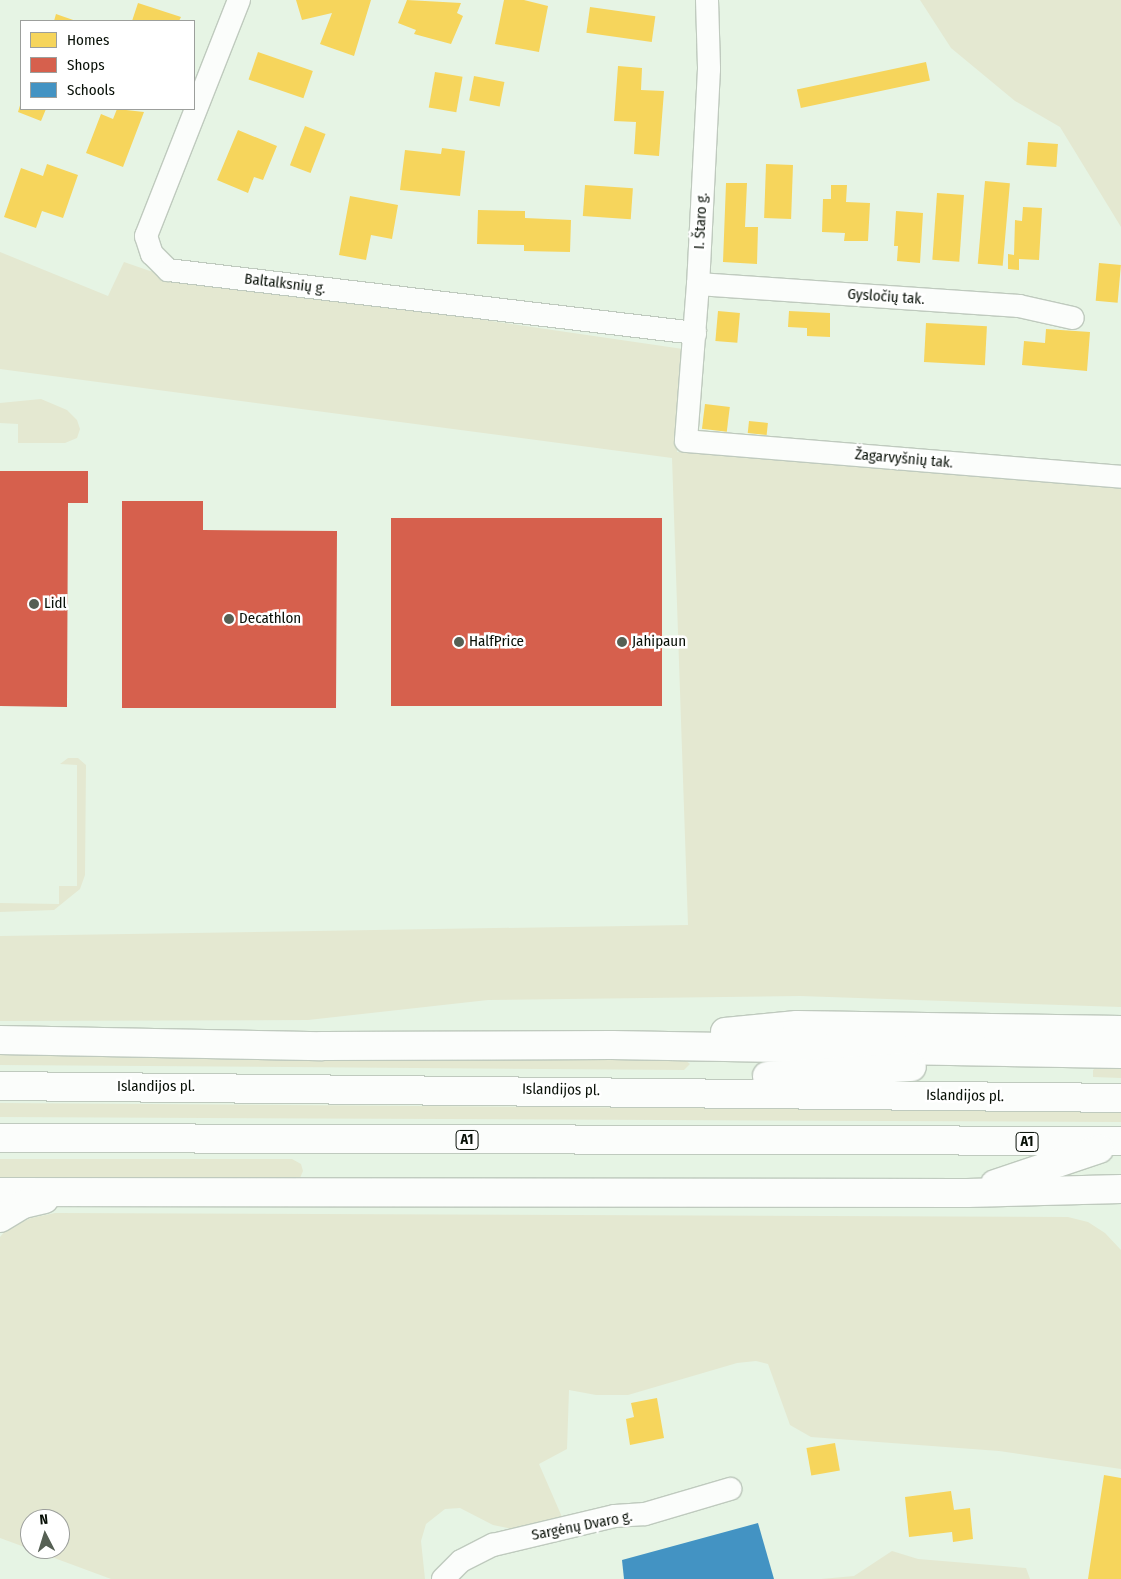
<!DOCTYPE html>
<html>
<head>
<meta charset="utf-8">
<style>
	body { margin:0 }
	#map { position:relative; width:1121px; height:1579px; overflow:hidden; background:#e6f4e4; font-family:"Fira Sans Condensed",sans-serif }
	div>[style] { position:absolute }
	.green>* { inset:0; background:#e4e8d1 }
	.homes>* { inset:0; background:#f6d55c; transform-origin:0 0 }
	.shops>* { inset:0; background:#d6604d; transform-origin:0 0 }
	.schools>* { inset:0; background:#4393c3 }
	.roads { filter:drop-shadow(1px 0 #bfcabe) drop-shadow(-1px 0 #bfcabe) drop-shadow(0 1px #bfcabe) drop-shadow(0 -1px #bfcabe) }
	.minor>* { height:22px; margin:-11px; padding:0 11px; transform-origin:11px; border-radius:11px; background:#fbfdfb }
	.trunk>* { height:28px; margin:-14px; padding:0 14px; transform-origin:14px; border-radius:14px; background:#fbfdfb }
	.dots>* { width:14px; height:14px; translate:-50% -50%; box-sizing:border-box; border:2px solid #fff; border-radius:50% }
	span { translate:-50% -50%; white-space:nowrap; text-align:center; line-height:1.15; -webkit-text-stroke:5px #fff; paint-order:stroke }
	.shield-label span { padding:1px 4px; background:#fff; border:1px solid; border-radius:4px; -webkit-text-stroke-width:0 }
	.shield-label { font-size:14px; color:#081007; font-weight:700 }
	.street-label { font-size:15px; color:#081007 }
	.poi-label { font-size:15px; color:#081007 }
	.left { translate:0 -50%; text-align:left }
	.legend { position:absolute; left:20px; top:20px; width:175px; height:90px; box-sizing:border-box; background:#fff; border:1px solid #9c9f9c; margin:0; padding:6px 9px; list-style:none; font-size:15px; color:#081007 }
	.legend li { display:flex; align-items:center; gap:10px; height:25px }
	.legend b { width:25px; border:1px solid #9c9f9c }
	.north { position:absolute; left:20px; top:1509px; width:50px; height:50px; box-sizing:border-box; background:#fff; border:1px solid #9c9f9c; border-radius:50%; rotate:355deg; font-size:14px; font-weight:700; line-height:20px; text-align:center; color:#081007 }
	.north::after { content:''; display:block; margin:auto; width:18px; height:22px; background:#566054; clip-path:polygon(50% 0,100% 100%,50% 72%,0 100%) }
</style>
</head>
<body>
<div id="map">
	<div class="green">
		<div style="clip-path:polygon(920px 0,1121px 0,1121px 227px,1060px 127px,1015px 101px,951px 48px)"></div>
		<div style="clip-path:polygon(0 252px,108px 296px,124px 262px,150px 271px,683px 349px,677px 452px,1121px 485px,1121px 1007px,800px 996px,488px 1000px,308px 1020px,0 1021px,0 936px,688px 925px,672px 458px,0 369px)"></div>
		<div style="clip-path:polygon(41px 399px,67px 410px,77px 420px,80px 429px,77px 438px,65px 443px,18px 443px,18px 424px,0 423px,0 403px)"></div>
		<div style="clip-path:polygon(68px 758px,78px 758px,86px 765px,85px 875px,80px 889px,54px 910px,0 912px,0 903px,59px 904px,59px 886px,77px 886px,77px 765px,60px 764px)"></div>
		<div style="clip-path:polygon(0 1053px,685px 1060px,690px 1064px,684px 1070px,0 1065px)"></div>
		<div style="clip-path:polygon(1097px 1067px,1121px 1068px,1121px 1078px,1093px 1077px,1093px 1070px)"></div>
		<div style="clip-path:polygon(0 1103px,1121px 1111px,1121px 1122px,0 1117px)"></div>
		<div style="clip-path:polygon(0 1159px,292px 1159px,301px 1164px,303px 1171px,300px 1178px,291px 1181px,0 1178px)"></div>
		<div style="clip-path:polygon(55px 1213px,1068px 1217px,1088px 1222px,1105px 1233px,1121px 1250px,1121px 1469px,999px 1451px,811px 1437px,790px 1425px,768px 1364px,756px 1361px,737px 1363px,628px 1395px,596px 1395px,569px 1390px,567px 1449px,539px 1464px,562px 1517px,513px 1529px,493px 1525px,460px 1508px,445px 1509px,426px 1524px,421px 1541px,425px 1579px,111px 1579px,30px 1549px,60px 1549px,60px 1519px,30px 1519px,30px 1549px,0 1538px,0 1237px,6px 1230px,31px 1218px)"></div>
		<div style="clip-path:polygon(892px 1551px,918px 1559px,1026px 1568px,1030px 1579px,821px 1579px,854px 1576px)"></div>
	</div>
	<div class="homes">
		<div style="clip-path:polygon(296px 0,371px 0,354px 56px,320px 44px,332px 13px,302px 20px)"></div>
		<div style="clip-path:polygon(407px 0,461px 3px,457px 13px,463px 16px,451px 44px,414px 34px,416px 30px,398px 23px)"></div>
		<div style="clip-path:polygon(504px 0,524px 0,548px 6px,539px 52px,495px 44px)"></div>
		<div style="clip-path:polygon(138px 3px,181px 17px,179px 21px,132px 21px)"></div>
		<div style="left:590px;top:7px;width:66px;height:26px;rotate:8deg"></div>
		<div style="clip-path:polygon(56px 14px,76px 21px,54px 21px)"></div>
		<div style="left:258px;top:52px;width:58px;height:29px;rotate:19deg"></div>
		<div style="left:926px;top:62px;width:19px;height:132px;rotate:78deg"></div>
		<div style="clip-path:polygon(618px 66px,642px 68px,641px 90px,664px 91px,659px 156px,634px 154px,636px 122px,614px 121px)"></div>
		<div style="left:435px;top:72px;width:28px;height:36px;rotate:10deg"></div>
		<div style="left:474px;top:76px;width:31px;height:25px;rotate:11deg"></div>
		<div style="clip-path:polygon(21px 102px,21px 109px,46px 109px,41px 121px,18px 112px)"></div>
		<div style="clip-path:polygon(117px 109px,144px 112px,123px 167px,86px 153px,101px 114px,113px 119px)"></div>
		<div style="left:305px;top:126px;width:22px;height:42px;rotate:21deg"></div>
		<div style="clip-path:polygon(238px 130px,277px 146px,263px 180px,254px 177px,248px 193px,217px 180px)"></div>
		<div style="left:1028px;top:142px;width:30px;height:23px;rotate:4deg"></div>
		<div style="clip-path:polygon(442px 148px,465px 151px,460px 196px,400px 190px,405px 150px,441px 154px)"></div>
		<div style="clip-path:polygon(47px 164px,78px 175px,63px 218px,42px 211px,36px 228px,4px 217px,21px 168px,43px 176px)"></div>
		<div style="left:766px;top:164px;width:27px;height:54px;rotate:2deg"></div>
		<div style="left:985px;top:181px;width:25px;height:83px;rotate:5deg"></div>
		<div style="clip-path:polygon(726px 183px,747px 183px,745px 227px,758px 227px,757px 264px,723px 262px)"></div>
		<div style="left:585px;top:185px;width:48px;height:31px;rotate:4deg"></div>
		<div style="clip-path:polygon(831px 185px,847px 185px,846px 202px,870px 203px,868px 241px,844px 241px,845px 233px,822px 232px,823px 199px,831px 199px)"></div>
		<div style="left:937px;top:193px;width:27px;height:67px;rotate:4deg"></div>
		<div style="clip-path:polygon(350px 196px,398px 205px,392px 239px,371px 235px,366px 260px,339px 255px)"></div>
		<div style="clip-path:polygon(1023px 207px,1042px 208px,1039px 260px,1019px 259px,1019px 270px,1008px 269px,1008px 254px,1014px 255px,1015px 220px,1022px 221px)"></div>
		<div style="clip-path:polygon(478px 210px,525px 211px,525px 218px,571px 220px,570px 252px,524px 251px,524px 245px,477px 244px)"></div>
		<div style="clip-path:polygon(896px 211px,923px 213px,920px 263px,897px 261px,898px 246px,894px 246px)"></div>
		<div style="left:1099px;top:263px;width:22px;height:38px;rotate:5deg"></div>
		<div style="left:718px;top:311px;width:22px;height:30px;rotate:5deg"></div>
		<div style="clip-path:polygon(789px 311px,830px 313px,830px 337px,807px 336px,807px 328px,788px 327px)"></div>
		<div style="left:926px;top:323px;width:61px;height:39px;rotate:3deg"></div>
		<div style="clip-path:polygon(1046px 329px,1090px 332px,1087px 371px,1022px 365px,1024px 341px,1045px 343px)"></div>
		<div style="left:705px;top:404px;width:25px;height:25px;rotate:7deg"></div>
		<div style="left:749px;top:421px;width:19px;height:12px;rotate:6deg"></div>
		<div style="clip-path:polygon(657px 1398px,664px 1438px,630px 1445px,626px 1419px,634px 1417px,631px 1403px)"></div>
		<div style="left:835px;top:1443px;width:28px;height:29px;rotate:80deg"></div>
		<div style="clip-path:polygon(1104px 1475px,1121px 1478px,1121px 1579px,1088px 1579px)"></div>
		<div style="clip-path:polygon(951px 1491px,954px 1510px,970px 1508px,973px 1539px,953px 1542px,952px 1532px,909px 1537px,905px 1497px)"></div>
	</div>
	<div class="shops">
		<div style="clip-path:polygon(0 471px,88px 471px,88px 503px,68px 503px,67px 707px,0 706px)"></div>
		<div style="clip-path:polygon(122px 501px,203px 501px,203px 530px,337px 531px,336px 708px,122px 708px)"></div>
		<div style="left:662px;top:518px;width:188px;height:271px;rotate:90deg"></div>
	</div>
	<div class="schools">
		<div style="clip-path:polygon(758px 1523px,774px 1579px,624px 1579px,622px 1560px)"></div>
	</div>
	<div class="roads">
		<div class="minor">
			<div style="left:239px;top:0;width:254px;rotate:111.5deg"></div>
			<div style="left:146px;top:236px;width:19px;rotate:72deg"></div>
			<div style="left:152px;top:254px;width:23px;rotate:45deg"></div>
			<div style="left:168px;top:270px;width:531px;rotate:6.82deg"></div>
			<div style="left:707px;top:0;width:69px;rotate:88.3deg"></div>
			<div style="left:709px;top:69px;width:215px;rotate:92.9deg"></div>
			<div style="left:698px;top:284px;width:157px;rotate:94.4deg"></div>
			<div style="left:686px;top:441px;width:436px;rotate:4.7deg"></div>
			<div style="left:698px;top:284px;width:322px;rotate:3.9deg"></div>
			<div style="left:1019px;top:306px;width:55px;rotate:12.5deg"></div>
			<div style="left:443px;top:1579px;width:25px;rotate:-45deg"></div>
			<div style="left:461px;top:1561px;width:36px;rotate:-27deg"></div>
			<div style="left:493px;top:1545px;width:125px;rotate:-13.4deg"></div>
			<div style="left:615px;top:1516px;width:30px;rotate:-4deg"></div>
			<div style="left:645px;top:1514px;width:89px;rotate:-16.4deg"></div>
		</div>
		<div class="trunk">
			<div style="left:725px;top:1032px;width:72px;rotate:-5.6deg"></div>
			<div style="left:797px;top:1025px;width:324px;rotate:0.9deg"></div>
			<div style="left:0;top:1040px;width:322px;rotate:1.1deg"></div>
			<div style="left:322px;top:1046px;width:290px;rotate:-0.2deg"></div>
			<div style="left:612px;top:1045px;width:509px;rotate:1.01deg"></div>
			<div style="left:767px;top:1076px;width:145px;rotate:-3.6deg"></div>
			<div style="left:0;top:1086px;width:1121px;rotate:0.61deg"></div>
			<div style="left:0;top:1138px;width:1121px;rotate:0.15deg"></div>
			<div style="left:995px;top:1184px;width:110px;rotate:-18.6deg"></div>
			<div style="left:0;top:1192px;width:967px;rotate:0.06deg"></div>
			<div style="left:967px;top:1193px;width:154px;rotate:-1.5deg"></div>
			<div style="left:0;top:1218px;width:27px;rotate:-31deg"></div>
			<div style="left:23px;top:1204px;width:22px;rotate:-13deg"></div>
		</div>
	</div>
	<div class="dots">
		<div style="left:34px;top:604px;background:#566054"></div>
		<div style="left:229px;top:619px;background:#566054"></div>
		<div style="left:459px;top:642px;background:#566054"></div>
		<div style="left:622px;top:642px;background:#566054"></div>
	</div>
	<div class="shield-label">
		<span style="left:467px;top:1140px">A1</span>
		<span style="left:1027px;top:1142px">A1</span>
	</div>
	<div class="street-label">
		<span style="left:701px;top:221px;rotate:-87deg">I. Štaro g.</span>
		<span style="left:285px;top:284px;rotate:7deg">Baltalksnių g.</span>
		<span style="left:886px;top:297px;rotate:4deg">Gysločių tak.</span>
		<span style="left:904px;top:459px;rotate:5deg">Žagarvyšnių tak.</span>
		<span style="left:156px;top:1087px">Islandijos pl.</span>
		<span style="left:561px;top:1090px;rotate:1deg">Islandijos pl.</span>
		<span style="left:965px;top:1096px;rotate:1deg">Islandijos pl.</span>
		<span style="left:582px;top:1526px;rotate:-11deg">Sargėnų Dvaro g.</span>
	</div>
	<div class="poi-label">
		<span class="left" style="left:44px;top:604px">Lidl</span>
		<span class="left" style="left:239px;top:619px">Decathlon</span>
		<span class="left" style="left:469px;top:642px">HalfPrice</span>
		<span class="left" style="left:632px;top:642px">Jahipaun</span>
	</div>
	<ul class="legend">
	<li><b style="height:14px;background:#f6d55c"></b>Homes</li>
	<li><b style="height:14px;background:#d6604d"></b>Shops</li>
	<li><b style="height:14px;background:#4393c3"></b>Schools</li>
	</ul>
	<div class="north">N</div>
</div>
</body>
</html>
